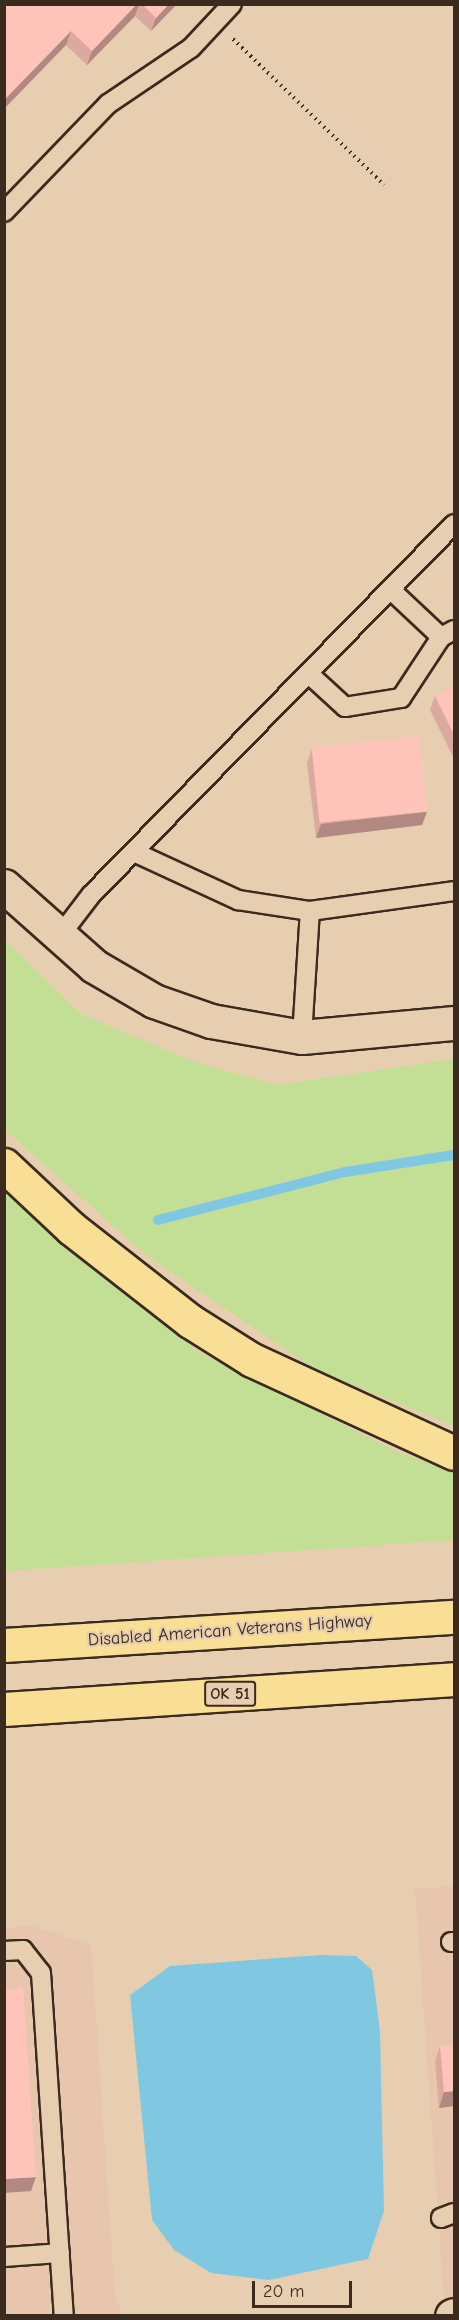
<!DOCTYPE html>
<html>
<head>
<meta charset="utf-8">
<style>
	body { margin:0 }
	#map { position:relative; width:459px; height:2320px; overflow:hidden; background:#e8ceb0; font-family:"Comic Neue",sans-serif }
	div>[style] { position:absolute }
	.built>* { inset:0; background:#e8c5ad }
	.green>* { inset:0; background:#c3df96 }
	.water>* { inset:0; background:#80c8e1 }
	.stream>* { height:10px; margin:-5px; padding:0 5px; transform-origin:5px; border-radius:5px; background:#80c8e1 }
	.path>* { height:4px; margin-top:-2px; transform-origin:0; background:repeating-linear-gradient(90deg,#3b2a1e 0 1.5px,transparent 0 6px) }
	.roads { filter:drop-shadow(2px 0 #3b2a1e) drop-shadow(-2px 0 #3b2a1e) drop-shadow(0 2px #3b2a1e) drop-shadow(0 -2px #3b2a1e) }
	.service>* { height:18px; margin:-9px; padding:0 9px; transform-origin:9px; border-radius:9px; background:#e8ceb0 }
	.minor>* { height:33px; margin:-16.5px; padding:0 16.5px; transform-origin:16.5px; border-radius:16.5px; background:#e8ceb0 }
	.tertiary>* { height:33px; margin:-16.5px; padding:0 16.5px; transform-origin:16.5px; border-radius:16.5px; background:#e8ceb0 }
	.motorway>* { height:33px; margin:-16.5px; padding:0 16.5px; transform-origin:16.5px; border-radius:16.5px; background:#f9df96 }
	.wall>* { inset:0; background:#dba99f }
	.shaded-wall>* { inset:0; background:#b28982 }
	.building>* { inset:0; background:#ffc4b9; transform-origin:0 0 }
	span { translate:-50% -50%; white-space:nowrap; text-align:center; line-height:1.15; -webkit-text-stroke:4.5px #e8ceb0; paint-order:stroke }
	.shield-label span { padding:2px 4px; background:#e8ceb0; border:2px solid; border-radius:4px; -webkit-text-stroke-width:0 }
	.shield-label { font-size:16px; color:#3b2a1e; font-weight:700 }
	.street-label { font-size:18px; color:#3b2a1e }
	.frame { position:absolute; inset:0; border:6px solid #3b2a1e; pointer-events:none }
	.scale { position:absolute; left:252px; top:2281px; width:100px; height:27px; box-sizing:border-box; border:3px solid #3b2a1e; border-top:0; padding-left:8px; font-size:18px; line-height:21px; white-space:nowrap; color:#3b2a1e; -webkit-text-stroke:4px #e8ceb0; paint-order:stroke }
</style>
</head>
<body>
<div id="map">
	<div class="built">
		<div style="clip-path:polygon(454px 1886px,454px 2315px,431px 2315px,444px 2299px,415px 1889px)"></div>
		<div style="clip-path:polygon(33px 1926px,91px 1945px,115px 2297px,123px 2315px,5px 2316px,5px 1928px)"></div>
	</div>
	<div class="green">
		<div style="clip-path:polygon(4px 939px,81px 1014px,195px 1062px,277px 1085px,454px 1059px,454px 1426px,316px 1370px,146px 1255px,5px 1130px)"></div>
		<div style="clip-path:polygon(4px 1186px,195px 1350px,397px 1452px,454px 1471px,454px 1540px,5px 1571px)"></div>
	</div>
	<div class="water">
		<div style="clip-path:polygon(320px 1955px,356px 1956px,372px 1970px,380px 2031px,384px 2211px,368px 2259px,269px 2280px,211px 2273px,174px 2250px,152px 2220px,130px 1995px,170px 1966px)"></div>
	</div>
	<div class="stream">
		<div style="left:158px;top:1220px;width:193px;rotate:-14.4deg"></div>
		<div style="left:345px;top:1172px;width:110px;rotate:-8.9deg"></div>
	</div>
	<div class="path">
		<div style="left:233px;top:39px;width:210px;rotate:44deg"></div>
	</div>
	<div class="roads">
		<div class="service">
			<div style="left:4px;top:212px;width:150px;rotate:-46.1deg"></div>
			<div style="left:108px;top:104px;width:100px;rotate:-34deg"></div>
			<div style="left:191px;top:48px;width:60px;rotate:-47deg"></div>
			<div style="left:391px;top:590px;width:69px;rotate:43.2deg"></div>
			<div style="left:441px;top:637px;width:15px;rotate:-28deg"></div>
			<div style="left:309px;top:674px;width:49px;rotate:42.5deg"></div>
			<div style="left:345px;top:707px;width:57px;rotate:-9.1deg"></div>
			<div style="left:401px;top:698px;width:73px;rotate:-56.7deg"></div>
			<div style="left:134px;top:852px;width:115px;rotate:24.8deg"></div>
			<div style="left:238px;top:900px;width:73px;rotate:8.7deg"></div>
			<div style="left:310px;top:911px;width:145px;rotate:-7.9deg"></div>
			<div style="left:59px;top:937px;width:53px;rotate:-52.7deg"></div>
			<div style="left:91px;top:895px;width:519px;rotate:-45.62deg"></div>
			<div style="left:302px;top:1037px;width:126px;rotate:-86.4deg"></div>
			<div style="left:451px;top:1942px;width:3px"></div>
			<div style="left:4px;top:1951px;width:19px;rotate:-3deg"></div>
			<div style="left:23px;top:1950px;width:29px;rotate:52deg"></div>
			<div style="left:41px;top:1973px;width:344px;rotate:86.2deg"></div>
			<div style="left:441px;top:2218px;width:14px;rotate:-21deg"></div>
			<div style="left:4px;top:2257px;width:56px;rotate:-4.1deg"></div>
		</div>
		<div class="minor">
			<div style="left:452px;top:2316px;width:2px;rotate:-27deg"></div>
		</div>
		<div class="tertiary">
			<div style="left:4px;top:886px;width:120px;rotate:41.6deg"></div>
			<div style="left:94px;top:966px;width:69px;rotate:30.3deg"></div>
			<div style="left:154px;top:1001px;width:60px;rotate:19.3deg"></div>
			<div style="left:211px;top:1021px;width:92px;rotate:10deg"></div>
			<div style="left:302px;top:1037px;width:153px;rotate:-5.3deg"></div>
		</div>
		<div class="motorway">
			<div style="left:4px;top:1165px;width:92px;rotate:43.2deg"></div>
			<div style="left:71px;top:1228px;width:151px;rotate:38deg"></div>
			<div style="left:190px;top:1321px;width:73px;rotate:32.2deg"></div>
			<div style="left:252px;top:1360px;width:222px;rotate:24.7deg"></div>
			<div style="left:4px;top:1645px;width:451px;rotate:-3.6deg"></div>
			<div style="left:4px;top:1709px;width:451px;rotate:-3.8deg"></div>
		</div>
	</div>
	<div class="wall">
		<div style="clip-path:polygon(4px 4px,177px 4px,151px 31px,135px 16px,87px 65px,66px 45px)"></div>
		<div style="clip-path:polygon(454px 686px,454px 759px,430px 710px,435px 696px)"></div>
		<div style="clip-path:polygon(312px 749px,427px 812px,422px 825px,316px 838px,307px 763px)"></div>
		<div style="clip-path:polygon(440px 2046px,454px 2106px,439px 2108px,435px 2061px)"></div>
	</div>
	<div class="shaded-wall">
		<div style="clip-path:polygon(137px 4px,139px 4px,135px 16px,87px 65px,92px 51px)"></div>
		<div style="clip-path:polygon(169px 4px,177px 4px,151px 31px,156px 18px)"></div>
		<div style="clip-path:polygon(71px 31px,66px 45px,4px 109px,4px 100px)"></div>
		<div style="clip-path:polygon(427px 812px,422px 825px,316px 838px,321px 824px)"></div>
		<div style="clip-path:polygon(454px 2091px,454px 2106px,439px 2108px,444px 2092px)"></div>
		<div style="clip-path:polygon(36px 2177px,31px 2191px,4px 2193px,4px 2179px)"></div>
	</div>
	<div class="building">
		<div style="clip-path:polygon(4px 4px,137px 4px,92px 51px,71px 31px,4px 100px)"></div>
		<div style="clip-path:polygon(142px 4px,169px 4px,156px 18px)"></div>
		<div style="clip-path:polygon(454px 686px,454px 735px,435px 696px)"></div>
		<div style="left:419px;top:736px;width:76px;height:108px;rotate:84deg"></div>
		<div style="clip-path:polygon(23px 1988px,36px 2177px,4px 2179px,4px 1990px)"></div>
		<div style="clip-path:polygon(454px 2044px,454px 2091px,444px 2092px,440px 2046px)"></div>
	</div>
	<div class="shield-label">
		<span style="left:230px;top:1694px">OK 51</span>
	</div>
	<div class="street-label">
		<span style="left:230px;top:1631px;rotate:-4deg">Disabled American Veterans Highway</span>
	</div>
	<div class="frame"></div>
	<div class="scale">20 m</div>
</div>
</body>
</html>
